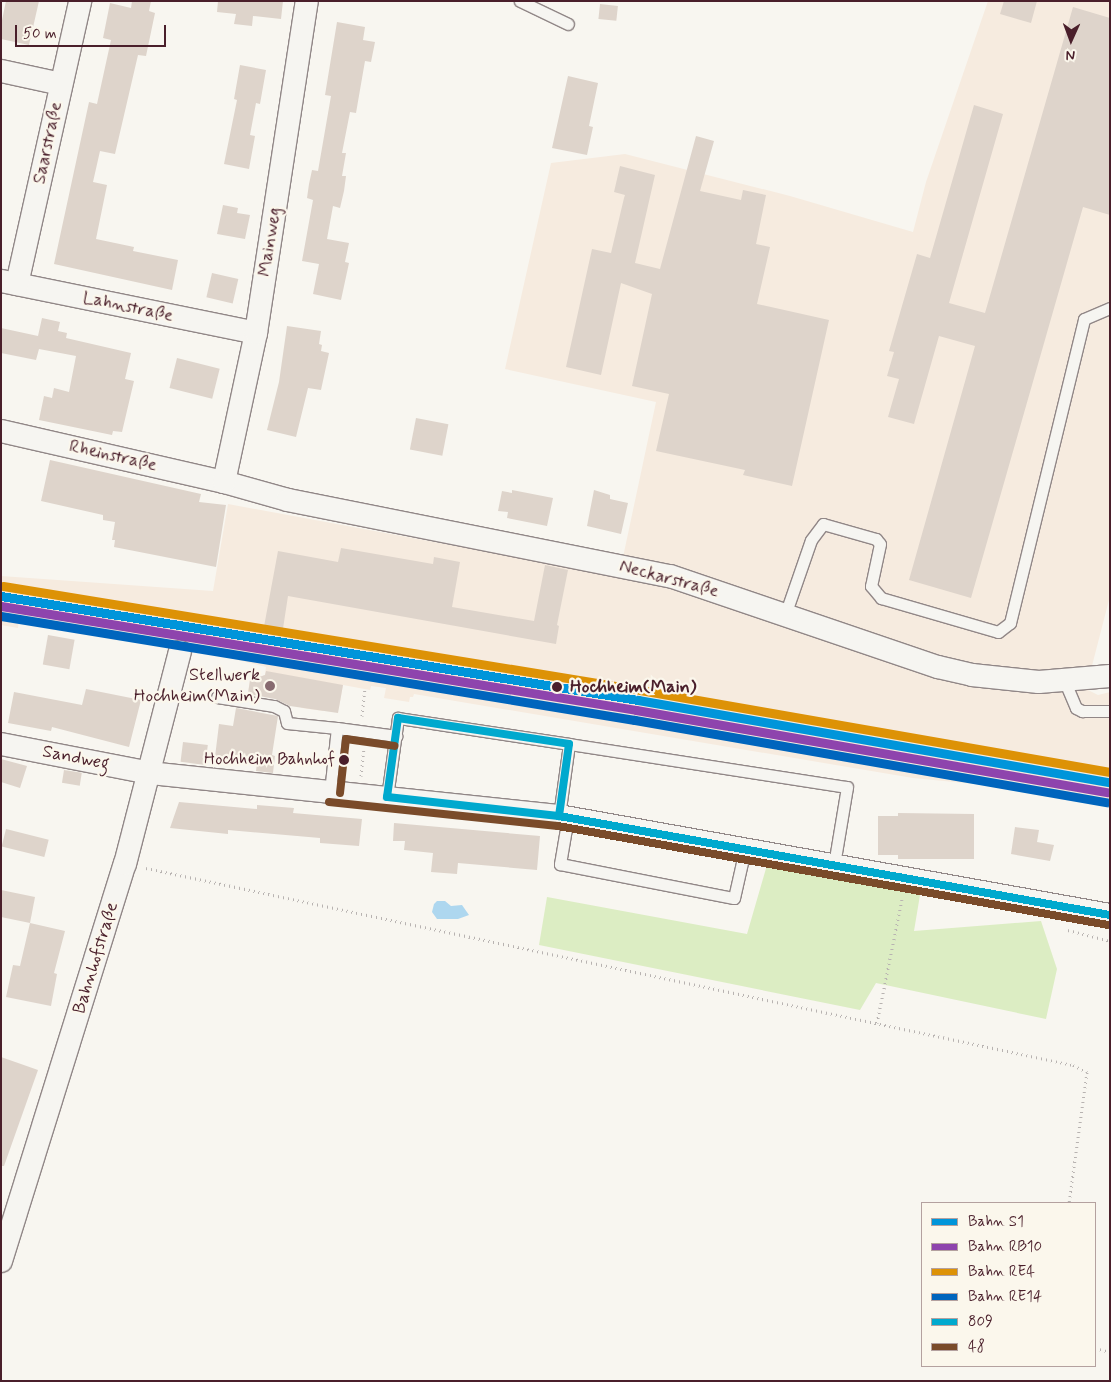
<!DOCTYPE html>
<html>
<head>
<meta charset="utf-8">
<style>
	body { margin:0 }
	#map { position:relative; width:1111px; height:1382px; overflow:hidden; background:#f8f6f0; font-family:Mynerve,sans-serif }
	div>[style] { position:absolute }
	.built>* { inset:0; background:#f6ebdf }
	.green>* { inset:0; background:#dcedc3 }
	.water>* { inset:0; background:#aed7ef }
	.building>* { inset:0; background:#ded4cb; transform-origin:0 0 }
	.path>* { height:3px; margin-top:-1.5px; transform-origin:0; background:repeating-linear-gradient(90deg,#b8b3b1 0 1px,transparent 0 5px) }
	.roads { filter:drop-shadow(1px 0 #918787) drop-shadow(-1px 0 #918787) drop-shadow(0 1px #918787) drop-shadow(0 -1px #918787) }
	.lane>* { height:11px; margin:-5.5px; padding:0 5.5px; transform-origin:5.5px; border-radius:5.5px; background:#f6f5f1 }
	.street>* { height:22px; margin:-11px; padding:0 11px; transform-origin:11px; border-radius:11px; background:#f6f5f1 }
	.bus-1>* { height:8px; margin:-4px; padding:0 4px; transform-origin:4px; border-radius:4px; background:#00a9ce }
	.bus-2>* { height:8px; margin:-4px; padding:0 4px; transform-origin:4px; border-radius:4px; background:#7a4b2a }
	.rail-1>* { height:9px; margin:-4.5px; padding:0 4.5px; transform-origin:4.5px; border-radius:4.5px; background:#0095da }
	.rail-2>* { height:9px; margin:-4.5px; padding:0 4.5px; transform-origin:4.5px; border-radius:4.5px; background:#8e44ad }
	.rail-3>* { height:9px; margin:-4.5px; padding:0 4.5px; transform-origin:4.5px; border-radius:4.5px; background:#dd9206 }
	.rail-4>* { height:9px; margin:-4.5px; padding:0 4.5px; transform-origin:4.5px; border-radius:4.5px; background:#0065bd }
	.dots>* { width:14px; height:14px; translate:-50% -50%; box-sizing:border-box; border:2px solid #fbf7ec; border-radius:50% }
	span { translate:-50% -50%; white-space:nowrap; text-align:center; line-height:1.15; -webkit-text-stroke:4.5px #fbf7ec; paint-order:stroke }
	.bus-label { font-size:17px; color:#4a1f2b }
	.right { translate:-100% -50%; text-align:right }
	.street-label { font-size:18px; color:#4a1f2b }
	.poi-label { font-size:18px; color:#4a1f2b }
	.stop-label { font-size:18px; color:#4a1f2b; font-weight:700 }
	.left { translate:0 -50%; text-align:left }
	.frame { position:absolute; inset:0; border:2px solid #4a1f2b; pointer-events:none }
	.legend { position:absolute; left:921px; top:1202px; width:175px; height:165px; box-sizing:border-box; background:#fbf7ec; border:1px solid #b4a19f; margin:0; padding:6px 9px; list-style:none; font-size:15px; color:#4a1f2b }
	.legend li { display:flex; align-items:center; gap:10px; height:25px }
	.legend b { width:25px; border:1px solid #b4a19f }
	.north { position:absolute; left:1046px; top:15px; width:50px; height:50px; -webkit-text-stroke:4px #fbf7ec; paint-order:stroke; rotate:182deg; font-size:14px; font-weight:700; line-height:20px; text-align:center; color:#4a1f2b }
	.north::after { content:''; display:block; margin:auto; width:18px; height:22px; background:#4a1f2b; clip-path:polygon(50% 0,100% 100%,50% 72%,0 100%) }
	.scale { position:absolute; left:15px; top:25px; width:151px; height:22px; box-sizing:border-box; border:2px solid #4a1f2b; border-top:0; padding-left:6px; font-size:15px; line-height:18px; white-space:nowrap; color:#4a1f2b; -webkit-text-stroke:4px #fbf7ec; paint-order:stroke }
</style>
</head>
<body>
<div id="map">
	<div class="built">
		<div style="clip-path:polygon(988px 1px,1110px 1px,1110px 596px,1086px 689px,1098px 695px,1110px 692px,1110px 805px,1005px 787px,913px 778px,414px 694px,413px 697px,410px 697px,409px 702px,384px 698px,386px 688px,371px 686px,370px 690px,343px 685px,339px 707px,325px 705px,323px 711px,302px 708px,289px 699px,248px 692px,250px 680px,265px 675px,266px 667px,169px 643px,19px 618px,18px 628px,1px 625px,1px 576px,213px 591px,228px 504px,619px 576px,656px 402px,505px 369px,551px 163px,625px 154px,790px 196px,913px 232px,926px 182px)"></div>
	</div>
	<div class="green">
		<div style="clip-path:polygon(767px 865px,920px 895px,914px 931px,1041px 921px,1057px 969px,1046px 1019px,876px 983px,860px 1010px,539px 945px,547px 897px,747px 934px)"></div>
	</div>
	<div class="water">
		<div style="clip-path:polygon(437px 901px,445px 901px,451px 906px,462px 905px,469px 915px,458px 919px,437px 919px,432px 912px,434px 904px)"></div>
	</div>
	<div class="building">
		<div style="clip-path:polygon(6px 1px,39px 1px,29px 45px,1px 39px,1px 25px)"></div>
		<div style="clip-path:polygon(132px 1px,151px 1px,149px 11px,155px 13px,146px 56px,138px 55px,115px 154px,100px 151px,93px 182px,107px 185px,96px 239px,134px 247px,133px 251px,178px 260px,172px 290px,54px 264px,89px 102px,97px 104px,111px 40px,103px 38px,110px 3px,131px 8px)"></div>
		<div style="clip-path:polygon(218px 1px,283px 1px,281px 19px,253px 16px,252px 26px,234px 24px,236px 14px,217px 12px)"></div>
		<div style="clip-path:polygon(1004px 1px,1037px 1px,1031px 23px,1000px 14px)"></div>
		<div style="left:600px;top:4px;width:18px;height:15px;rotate:6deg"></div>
		<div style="clip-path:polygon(1073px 7px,1110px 18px,1110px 215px,1083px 207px,971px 598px,909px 580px,975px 346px,939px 336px,914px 424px,888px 417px,899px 379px,887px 376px,894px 352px,889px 351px,917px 254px,930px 258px,974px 105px,1003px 114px,949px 303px,985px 313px)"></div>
		<div style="clip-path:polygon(337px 22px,365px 27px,363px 40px,375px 42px,371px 62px,365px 61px,356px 113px,350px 112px,342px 153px,346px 153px,342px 176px,346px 176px,344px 191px,340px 208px,333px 206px,327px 239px,349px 243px,345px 262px,349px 263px,341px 300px,313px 294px,319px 264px,302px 261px,313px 200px,307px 198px,309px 184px,312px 170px,318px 171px,331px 96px,325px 95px)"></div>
		<div style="clip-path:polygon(240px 65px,266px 70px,260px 104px,256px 103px,250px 135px,255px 136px,249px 169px,224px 164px,237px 100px,234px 99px)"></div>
		<div style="clip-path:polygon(568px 76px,598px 83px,589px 126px,593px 127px,587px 155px,552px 148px)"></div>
		<div style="clip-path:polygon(696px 136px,714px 141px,700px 191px,741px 200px,743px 190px,766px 195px,756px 244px,770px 247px,757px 304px,829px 320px,792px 486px,743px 475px,745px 470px,656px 451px,669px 394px,632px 386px,652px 294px,621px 283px,601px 375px,566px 367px,592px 249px,611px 253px,624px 198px,625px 195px,614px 192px,620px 166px,655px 175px,635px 263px,660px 269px)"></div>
		<div style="clip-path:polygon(223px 205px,238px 208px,237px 213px,250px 215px,245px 239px,217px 234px)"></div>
		<div style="left:212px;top:273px;width:27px;height:25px;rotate:13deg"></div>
		<div style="clip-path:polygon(42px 318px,60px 322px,58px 331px,67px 333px,66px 338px,131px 353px,125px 379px,134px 381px,122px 432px,113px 431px,112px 435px,39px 420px,44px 396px,52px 398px,54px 388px,69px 392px,76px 356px,39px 349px,36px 360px,1px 353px,1px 328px,38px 336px)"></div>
		<div style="clip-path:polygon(287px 326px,321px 331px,319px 344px,322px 345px,321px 351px,329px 353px,321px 390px,308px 388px,296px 437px,267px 430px,279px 382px)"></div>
		<div style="left:177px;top:358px;width:44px;height:31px;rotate:14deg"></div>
		<div style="left:416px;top:418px;width:33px;height:32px;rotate:11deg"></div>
		<div style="clip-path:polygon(50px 460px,201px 494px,199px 502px,226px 505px,216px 567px,114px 547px,115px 540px,112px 540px,115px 522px,103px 520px,103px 515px,41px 501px)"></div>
		<div style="clip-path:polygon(512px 490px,553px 498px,547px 526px,507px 518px,508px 512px,498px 511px,502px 491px,512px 493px)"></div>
		<div style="clip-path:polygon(594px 490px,610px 495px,610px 499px,628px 503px,621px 534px,587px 526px)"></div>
		<div style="clip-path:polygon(341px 548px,433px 564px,434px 557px,460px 562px,452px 607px,534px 621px,545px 565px,568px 570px,557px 625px,559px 626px,556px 644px,288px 596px,282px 635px,263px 632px,278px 551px,338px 562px)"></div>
		<div style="left:48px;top:635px;width:27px;height:30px;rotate:10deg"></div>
		<div style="clip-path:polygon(266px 671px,343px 685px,338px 713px,290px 706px,275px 699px,248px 694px,250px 680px,265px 675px)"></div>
		<div style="clip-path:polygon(86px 689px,141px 700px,129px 747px,52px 727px,51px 731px,8px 723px,14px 692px,82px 705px)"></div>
		<div style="clip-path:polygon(236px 708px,278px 716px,272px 755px,275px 756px,273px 773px,256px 771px,257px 763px,215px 757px,219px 724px,233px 726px)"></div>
		<div style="left:183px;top:742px;width:25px;height:20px;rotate:7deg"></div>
		<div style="clip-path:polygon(1px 759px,27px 766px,20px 788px,1px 782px)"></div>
		<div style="left:64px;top:770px;width:18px;height:13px;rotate:9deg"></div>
		<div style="clip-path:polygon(179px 802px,257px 809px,257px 805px,294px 808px,293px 813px,362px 819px,359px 846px,320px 843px,320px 838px,228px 830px,228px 834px,170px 828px)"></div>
		<div style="clip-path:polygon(898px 813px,974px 814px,974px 859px,898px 859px,898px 855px,878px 855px,878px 816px,898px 816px)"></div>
		<div style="clip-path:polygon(394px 823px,540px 836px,537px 870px,458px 863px,457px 874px,431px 872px,433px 853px,404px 850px,405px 841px,393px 841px)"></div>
		<div style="clip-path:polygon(1015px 827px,1039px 830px,1037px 842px,1054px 845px,1050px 861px,1011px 854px)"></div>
		<div style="left:6px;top:829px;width:44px;height:18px;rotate:14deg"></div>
		<div style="clip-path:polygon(1px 890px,35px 897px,30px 923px,1px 917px)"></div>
		<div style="clip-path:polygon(30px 923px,65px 931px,54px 973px,57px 974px,51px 1006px,6px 997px,13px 965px,20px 966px)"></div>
		<div style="clip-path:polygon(1px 1057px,38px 1070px,4px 1166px,1px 1166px)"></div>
	</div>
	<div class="path">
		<div style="left:189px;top:697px;width:8px;rotate:-30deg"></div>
		<div style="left:196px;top:693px;width:6px;rotate:9deg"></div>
		<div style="left:362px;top:716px;width:27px;rotate:-84deg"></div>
		<div style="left:361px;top:776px;width:29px;rotate:-84deg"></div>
		<div style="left:146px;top:868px;width:948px;rotate:12deg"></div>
		<div style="left:1073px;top:1065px;width:16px;rotate:27deg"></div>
		<div style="left:1087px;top:1072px;width:132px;rotate:97.8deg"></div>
		<div style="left:1068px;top:930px;width:43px;rotate:14.7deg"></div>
		<div style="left:877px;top:1023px;width:126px;rotate:-78.6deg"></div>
		<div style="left:1095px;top:1348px;width:16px;rotate:15deg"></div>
	</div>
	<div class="roads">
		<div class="lane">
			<div style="left:520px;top:1px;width:53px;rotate:25.6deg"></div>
			<div style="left:785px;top:615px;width:79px;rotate:-70.9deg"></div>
			<div style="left:811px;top:540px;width:20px;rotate:-53deg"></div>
			<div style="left:823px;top:524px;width:55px;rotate:15.8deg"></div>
			<div style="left:876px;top:539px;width:6px;rotate:51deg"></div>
			<div style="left:880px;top:544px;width:43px;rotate:102.1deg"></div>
			<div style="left:871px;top:586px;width:16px;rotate:50deg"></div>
			<div style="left:881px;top:598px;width:122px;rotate:16.2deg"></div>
			<div style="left:998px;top:632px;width:15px;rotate:-37deg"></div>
			<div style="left:1010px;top:623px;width:313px;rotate:-76.3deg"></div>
			<div style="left:1084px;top:319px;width:28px;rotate:-23deg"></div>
			<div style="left:1065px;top:682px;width:28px;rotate:67deg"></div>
			<div style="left:1076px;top:708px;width:7px;rotate:27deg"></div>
			<div style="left:1082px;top:711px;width:28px"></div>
			<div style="left:217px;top:697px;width:58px;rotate:9deg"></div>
			<div style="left:274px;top:706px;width:11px;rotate:27deg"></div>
			<div style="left:284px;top:711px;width:12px;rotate:76deg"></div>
			<div style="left:287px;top:723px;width:50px;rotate:5.7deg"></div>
			<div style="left:569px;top:744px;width:281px;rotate:8.8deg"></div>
			<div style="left:847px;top:787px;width:79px;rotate:99.5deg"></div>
			<div style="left:330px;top:792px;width:64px;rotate:-83.8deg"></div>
			<div style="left:337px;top:728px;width:60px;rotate:7.7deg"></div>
			<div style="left:387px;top:797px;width:80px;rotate:-82.1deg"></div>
			<div style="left:398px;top:718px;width:173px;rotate:8.6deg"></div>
			<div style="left:569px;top:744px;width:73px;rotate:97.9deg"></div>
			<div style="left:568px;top:817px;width:48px;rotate:99.7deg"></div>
			<div style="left:560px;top:864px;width:177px;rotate:11.1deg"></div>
			<div style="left:734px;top:898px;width:50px;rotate:-77.3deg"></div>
		</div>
		<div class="street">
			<div style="left:1px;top:71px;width:61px;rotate:12.2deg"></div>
			<div style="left:1px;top:281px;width:260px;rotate:11.5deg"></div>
			<div style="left:17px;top:284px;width:290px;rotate:-77.4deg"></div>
			<div style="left:1px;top:431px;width:229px;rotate:12.9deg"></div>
			<div style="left:224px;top:482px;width:66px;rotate:15.7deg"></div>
			<div style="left:288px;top:500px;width:389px;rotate:11.3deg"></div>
			<div style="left:670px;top:576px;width:283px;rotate:18.8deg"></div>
			<div style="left:938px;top:667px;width:35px;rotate:13deg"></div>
			<div style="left:972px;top:675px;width:67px;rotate:6deg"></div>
			<div style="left:1039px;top:682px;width:71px;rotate:-4.8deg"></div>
			<div style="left:224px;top:482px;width:152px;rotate:-77.9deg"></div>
			<div style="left:256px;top:333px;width:336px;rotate:-81.3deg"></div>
			<div style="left:1px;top:744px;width:152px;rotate:11deg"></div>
			<div style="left:150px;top:773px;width:411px;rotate:6deg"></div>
			<div style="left:559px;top:816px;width:560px;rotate:10.19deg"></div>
			<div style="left:1px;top:1261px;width:416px;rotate:-72.7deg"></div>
			<div style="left:125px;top:864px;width:219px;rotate:-75.5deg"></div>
		</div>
	</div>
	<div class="bus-1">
		<div style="left:387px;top:797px;width:173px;rotate:6.3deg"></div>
		<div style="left:559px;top:816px;width:560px;rotate:10.19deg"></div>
		<div style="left:387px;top:797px;width:80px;rotate:-82.1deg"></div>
		<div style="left:398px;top:718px;width:173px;rotate:8.6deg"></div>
		<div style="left:569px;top:744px;width:73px;rotate:97.9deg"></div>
	</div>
	<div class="bus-2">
		<div style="left:340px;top:793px;width:54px;rotate:-83.7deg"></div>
		<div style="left:346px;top:739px;width:49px;rotate:8.1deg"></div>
		<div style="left:329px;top:802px;width:230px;rotate:6deg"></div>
		<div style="left:558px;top:826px;width:559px;rotate:10.2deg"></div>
	</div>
	<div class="rail-1">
		<div style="left:1px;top:596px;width:645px;rotate:9.27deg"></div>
		<div style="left:638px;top:700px;width:479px;rotate:9.9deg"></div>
	</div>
	<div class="rail-2">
		<div style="left:1px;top:606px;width:643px;rotate:9.3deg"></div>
		<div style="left:636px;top:710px;width:479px;rotate:9.9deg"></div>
	</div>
	<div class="rail-3">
		<div style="left:3px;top:586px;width:645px;rotate:9.27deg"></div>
		<div style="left:640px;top:690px;width:477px;rotate:9.9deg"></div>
	</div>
	<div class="rail-4">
		<div style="left:1px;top:616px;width:642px;rotate:9.32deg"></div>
		<div style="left:635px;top:720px;width:479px;rotate:9.9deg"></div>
	</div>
	<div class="dots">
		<div style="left:270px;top:686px;background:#876a70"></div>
		<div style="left:557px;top:687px;background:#4a1f2b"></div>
		<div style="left:344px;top:760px;background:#4a1f2b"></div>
	</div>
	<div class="bus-label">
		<span class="right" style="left:335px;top:760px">Hochheim Bahnhof</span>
	</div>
	<div class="street-label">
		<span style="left:48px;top:143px;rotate:-78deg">Saarstraße</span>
		<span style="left:270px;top:242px;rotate:-81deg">Mainweg</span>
		<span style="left:128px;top:307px;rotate:12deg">Lahnstraße</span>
		<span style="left:113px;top:456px;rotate:13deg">Rheinstraße</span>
		<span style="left:669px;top:579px;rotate:15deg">Neckarstraße</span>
		<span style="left:76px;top:758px;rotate:11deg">Sandweg</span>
		<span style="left:96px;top:958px;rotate:-73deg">Bahnhofstraße</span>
	</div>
	<div class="poi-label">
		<span class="right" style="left:260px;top:686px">Stellwerk<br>Hochheim(Main)</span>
	</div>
	<div class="stop-label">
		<span class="left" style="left:570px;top:687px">Hochheim(Main)</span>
	</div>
	<div class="frame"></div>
	<ul class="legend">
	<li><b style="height:6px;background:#0095da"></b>Bahn S1</li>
	<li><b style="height:6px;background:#8e44ad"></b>Bahn RB10</li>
	<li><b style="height:6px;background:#dd9206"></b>Bahn RE4</li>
	<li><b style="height:6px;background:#0065bd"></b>Bahn RE14</li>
	<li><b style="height:6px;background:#00a9ce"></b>809</li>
	<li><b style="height:6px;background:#7a4b2a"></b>48</li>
	</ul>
	<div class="north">N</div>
	<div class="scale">50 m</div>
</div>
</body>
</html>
